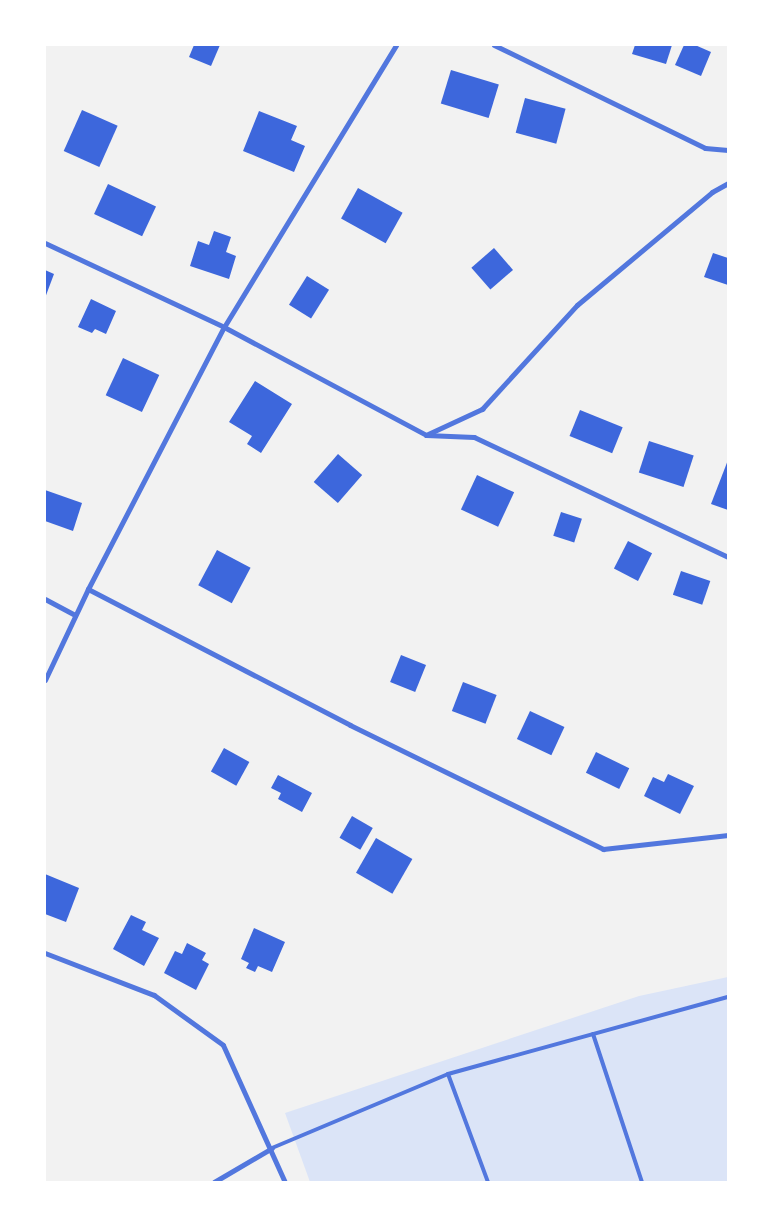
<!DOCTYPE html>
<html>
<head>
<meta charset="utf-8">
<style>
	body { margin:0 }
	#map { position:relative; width:773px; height:1227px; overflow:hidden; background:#f2f2f2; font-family:Inter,sans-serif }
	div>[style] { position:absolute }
	.green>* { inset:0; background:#dbe4f7 }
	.building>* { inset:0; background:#3d67dc; transform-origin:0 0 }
	.service>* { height:4px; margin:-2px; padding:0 2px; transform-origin:2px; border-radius:2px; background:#5277de }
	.minor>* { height:5px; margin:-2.5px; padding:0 2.5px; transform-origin:2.5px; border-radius:2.5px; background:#5277de }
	span { translate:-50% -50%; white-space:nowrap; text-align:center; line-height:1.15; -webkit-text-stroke:4.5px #fff; paint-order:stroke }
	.frame { position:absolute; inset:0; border:46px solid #fff; pointer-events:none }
</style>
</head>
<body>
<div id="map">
	<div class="green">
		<div style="clip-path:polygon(728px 977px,728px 1182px,310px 1182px,285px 1113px,639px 996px)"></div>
	</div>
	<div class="building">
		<div style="clip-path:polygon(194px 45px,220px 45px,211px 66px,189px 57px)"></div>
		<div style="clip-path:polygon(635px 45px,672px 45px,666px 64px,632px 54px)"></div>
		<div style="clip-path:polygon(684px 45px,695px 45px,711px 52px,701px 76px,675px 65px)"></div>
		<div style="left:451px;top:70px;width:50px;height:35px;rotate:17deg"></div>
		<div style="left:525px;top:98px;width:42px;height:36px;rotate:15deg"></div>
		<div style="left:82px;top:110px;width:39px;height:45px;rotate:24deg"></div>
		<div style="clip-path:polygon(259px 111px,297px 126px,291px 140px,305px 146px,294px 172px,243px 151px)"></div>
		<div style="left:108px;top:184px;width:53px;height:33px;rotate:25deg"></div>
		<div style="left:358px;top:188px;width:51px;height:35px;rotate:29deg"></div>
		<div style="clip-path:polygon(214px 231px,231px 237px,226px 252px,236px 256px,229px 279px,190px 266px,198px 241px,209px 245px)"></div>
		<div style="left:494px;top:248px;width:29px;height:30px;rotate:49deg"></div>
		<div style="clip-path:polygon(713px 253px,728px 258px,728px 285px,704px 277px)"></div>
		<div style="clip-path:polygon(45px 270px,54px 274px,45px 298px)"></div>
		<div style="left:307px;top:276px;width:26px;height:34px;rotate:32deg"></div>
		<div style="clip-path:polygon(91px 299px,116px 311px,106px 334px,95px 329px,92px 333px,78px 327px)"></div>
		<div style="left:123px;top:358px;width:40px;height:41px;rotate:25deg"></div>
		<div style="clip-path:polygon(255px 381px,292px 404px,261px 453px,247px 444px,252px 436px,229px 422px)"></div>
		<div style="left:580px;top:410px;width:46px;height:28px;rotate:22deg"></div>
		<div style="left:649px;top:441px;width:47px;height:33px;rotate:18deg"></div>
		<div style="left:338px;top:454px;width:32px;height:37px;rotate:41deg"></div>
		<div style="clip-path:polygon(728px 460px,728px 510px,711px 504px)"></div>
		<div style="left:477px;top:475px;width:41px;height:38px;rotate:25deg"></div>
		<div style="clip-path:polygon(45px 490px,82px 503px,73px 531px,45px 521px)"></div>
		<div style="left:561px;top:512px;width:22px;height:25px;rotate:18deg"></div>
		<div style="left:628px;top:541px;width:27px;height:31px;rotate:27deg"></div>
		<div style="left:217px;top:550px;width:38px;height:40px;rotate:28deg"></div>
		<div style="left:681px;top:571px;width:31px;height:25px;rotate:19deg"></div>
		<div style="left:401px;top:655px;width:27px;height:29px;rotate:22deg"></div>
		<div style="left:463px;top:682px;width:36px;height:31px;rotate:21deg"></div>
		<div style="left:530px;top:711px;width:38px;height:31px;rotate:25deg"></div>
		<div style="left:224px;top:748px;width:29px;height:27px;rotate:29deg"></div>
		<div style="left:596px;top:752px;width:37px;height:23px;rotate:26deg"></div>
		<div style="clip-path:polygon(668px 774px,694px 786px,680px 814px,644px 796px,653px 777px,664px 782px)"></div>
		<div style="clip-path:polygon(278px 775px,312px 793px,302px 812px,278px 799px,281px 793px,271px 788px)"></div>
		<div style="left:352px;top:816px;width:24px;height:25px;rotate:30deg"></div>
		<div style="left:376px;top:838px;width:42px;height:40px;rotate:30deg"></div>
		<div style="clip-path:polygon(45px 874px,79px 888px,66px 922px,45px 914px)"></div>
		<div style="clip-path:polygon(131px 915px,146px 922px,142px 930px,159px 938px,144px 966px,113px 949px)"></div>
		<div style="clip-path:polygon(254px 928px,285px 942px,272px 972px,258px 966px,255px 972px,246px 968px,249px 963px,241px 959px)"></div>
		<div style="clip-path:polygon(187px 943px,206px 953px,202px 960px,209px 964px,196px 990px,164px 973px,175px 951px,182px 954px)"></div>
	</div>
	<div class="service">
		<div style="left:593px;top:1034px;width:156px;rotate:71.7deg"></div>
		<div style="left:448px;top:1074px;width:115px;rotate:69.7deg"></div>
		<div style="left:272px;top:1148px;width:191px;rotate:-22.8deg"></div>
		<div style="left:448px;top:1074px;width:290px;rotate:-15.4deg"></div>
	</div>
	<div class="minor">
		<div style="left:494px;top:45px;width:235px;rotate:26deg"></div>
		<div style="left:705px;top:148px;width:23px;rotate:5deg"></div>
		<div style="left:45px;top:243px;width:198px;rotate:25.1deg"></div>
		<div style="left:224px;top:327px;width:229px;rotate:28.1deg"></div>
		<div style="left:426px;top:435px;width:48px;rotate:2.4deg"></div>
		<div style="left:474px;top:437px;width:281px;rotate:25.3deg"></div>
		<div style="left:428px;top:434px;width:60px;rotate:-24.8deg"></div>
		<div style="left:482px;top:409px;width:141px;rotate:-47.6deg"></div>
		<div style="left:577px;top:305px;width:176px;rotate:-39.9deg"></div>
		<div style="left:712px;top:192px;width:18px;rotate:-29deg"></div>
		<div style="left:88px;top:589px;width:295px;rotate:27.4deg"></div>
		<div style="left:350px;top:725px;width:282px;rotate:26.1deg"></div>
		<div style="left:603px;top:849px;width:126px;rotate:-6.4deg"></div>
		<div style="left:45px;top:599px;width:34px;rotate:28deg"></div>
		<div style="left:45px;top:680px;width:101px;rotate:-64.7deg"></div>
		<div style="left:88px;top:589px;width:295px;rotate:-62.6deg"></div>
		<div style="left:224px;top:327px;width:330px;rotate:-58.6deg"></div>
		<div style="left:45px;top:953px;width:117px;rotate:21.1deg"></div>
		<div style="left:154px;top:995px;width:85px;rotate:35.9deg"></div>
		<div style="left:223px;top:1045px;width:150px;rotate:65.7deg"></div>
		<div style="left:214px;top:1182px;width:67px;rotate:-30.4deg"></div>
	</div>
	<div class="frame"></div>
</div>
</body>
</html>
